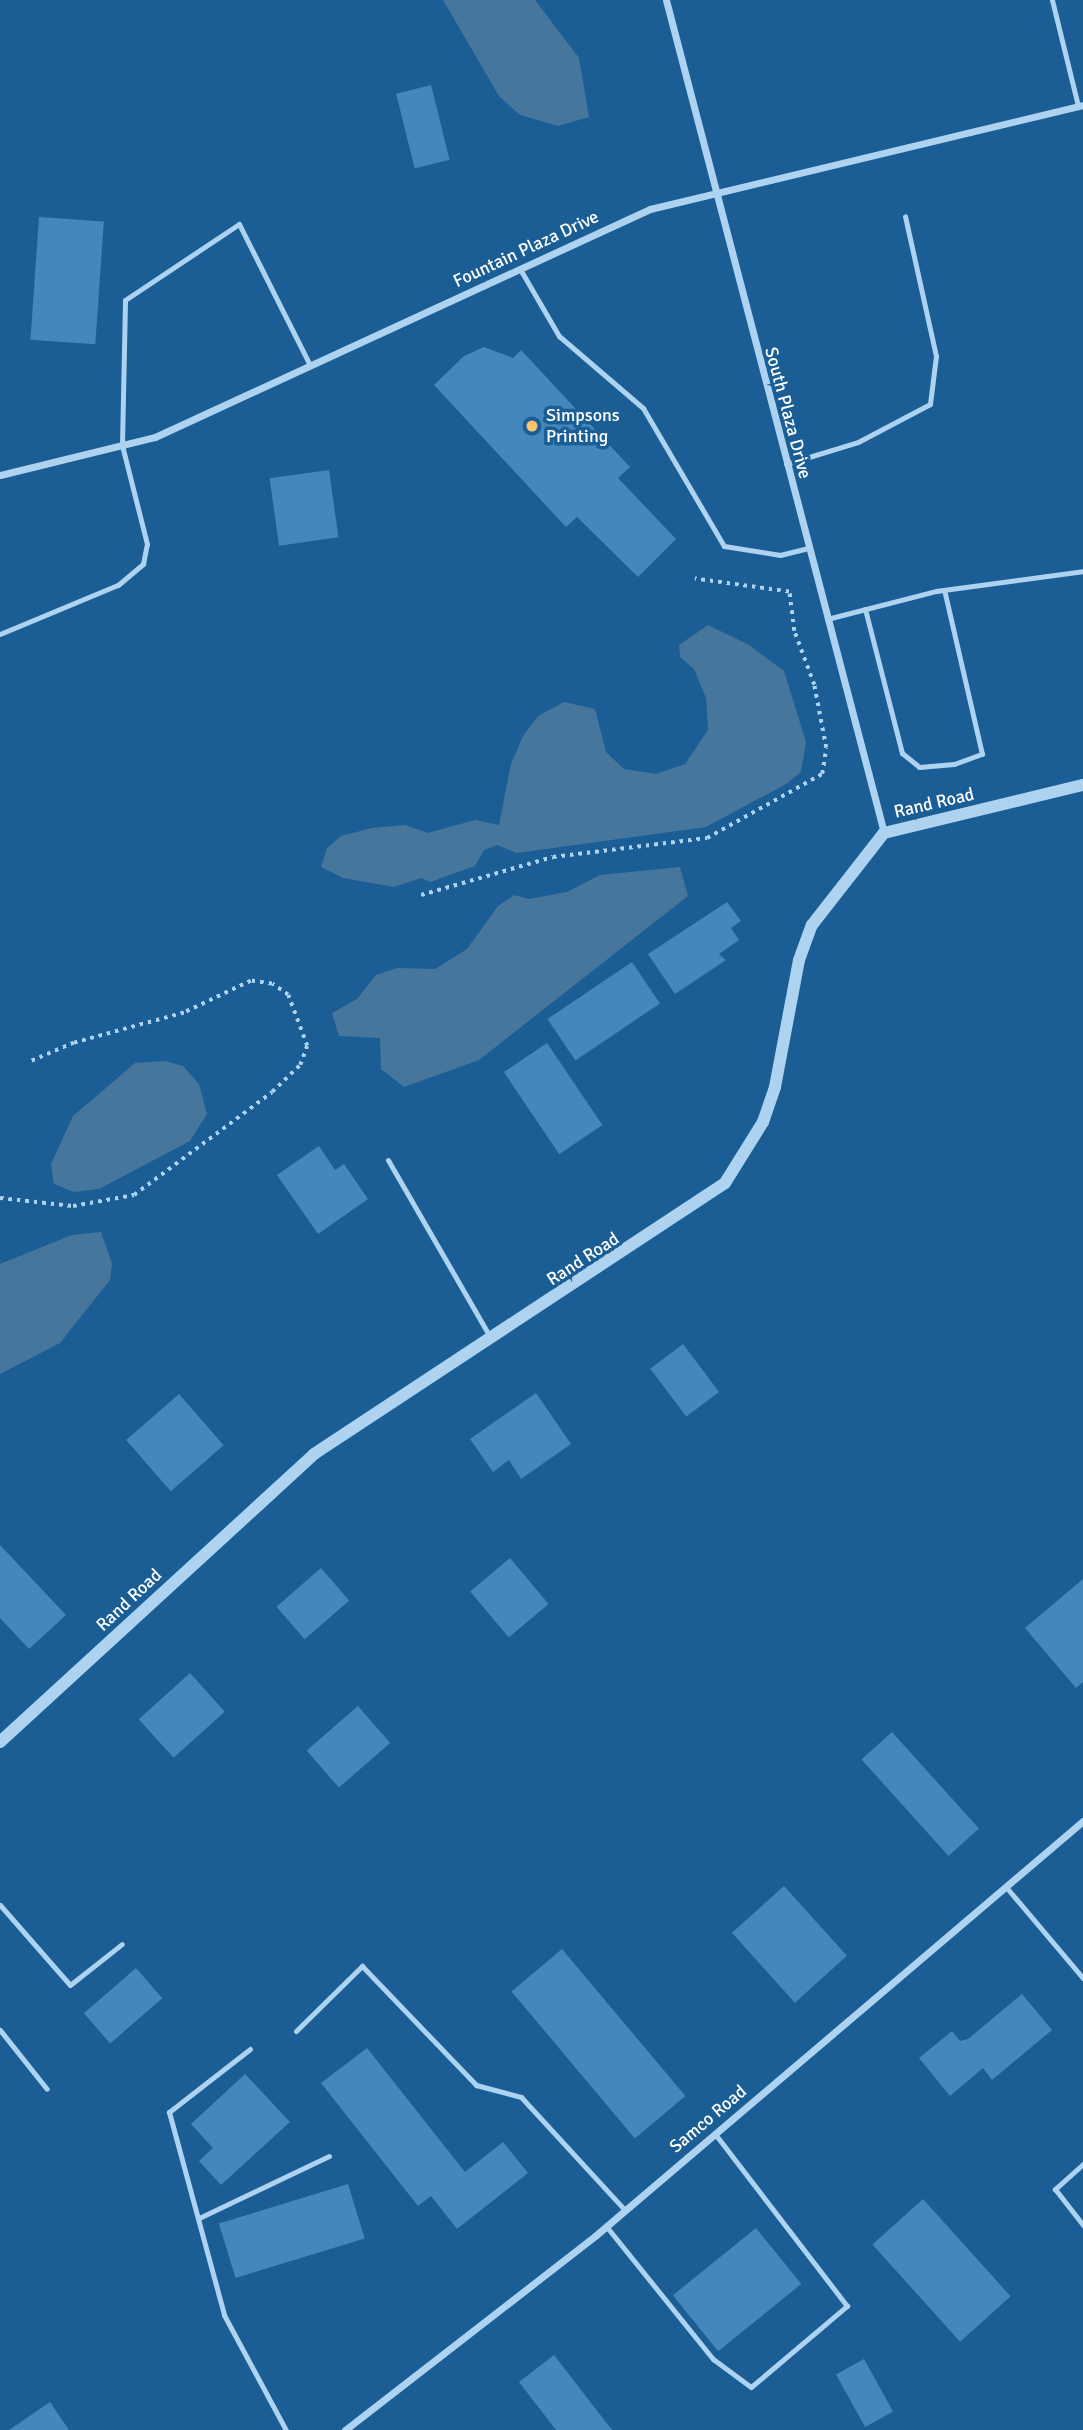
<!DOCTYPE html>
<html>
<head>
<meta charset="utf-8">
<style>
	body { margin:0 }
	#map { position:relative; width:1083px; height:2430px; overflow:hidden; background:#1a5e95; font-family:Signika,sans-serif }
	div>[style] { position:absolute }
	.water>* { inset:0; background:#47769d }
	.building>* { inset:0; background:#4387bc; transform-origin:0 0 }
	.path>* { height:3.5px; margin-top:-1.75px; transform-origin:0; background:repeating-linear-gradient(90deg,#add3f0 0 3.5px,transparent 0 8.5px) }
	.service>* { height:5px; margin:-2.5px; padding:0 2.5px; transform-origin:2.5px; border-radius:2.5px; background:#add3f0 }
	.minor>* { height:7px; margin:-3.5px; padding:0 3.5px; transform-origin:3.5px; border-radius:3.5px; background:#add3f0 }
	.tertiary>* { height:12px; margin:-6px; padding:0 6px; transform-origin:6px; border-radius:6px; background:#add3f0 }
	.dots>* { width:19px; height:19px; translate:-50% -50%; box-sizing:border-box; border:4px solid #1a5e95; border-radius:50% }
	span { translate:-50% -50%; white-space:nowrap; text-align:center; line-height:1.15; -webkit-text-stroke:7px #1a5e95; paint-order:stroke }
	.street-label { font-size:18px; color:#fff }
	.poi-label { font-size:18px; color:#fff }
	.left { translate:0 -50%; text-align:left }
</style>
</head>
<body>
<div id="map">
	<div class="water">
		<div style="clip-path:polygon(443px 0,535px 0,579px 58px,589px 117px,558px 126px,520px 115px,499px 96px)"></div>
		<div style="clip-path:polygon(708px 625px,749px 645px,784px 671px,806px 742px,801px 772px,786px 784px,706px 827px,517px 853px,497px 845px,484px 850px,475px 866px,430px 882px,421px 878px,394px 887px,343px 878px,321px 867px,327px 848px,341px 836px,372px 828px,405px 825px,428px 833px,475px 820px,499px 825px,511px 764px,523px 736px,538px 716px,564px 702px,595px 709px,606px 752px,624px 769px,656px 774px,685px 764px,708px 730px,706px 698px,694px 669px,680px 657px,679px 645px)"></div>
		<div style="clip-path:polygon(680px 867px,688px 896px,479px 1060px,404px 1087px,381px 1069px,380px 1038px,339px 1036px,332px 1013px,357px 999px,376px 975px,397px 968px,435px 969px,467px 949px,498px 906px,514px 895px,529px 899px,567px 892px,600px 875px)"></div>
		<div style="clip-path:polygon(165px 1061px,183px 1066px,199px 1084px,207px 1114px,190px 1141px,99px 1189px,74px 1192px,54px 1184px,51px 1164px,73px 1116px,135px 1063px)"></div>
		<div style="clip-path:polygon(101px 1232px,112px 1264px,110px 1280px,60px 1343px,0 1374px,0 1264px,72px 1235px)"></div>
	</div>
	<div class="building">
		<div style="left:431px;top:85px;width:77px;height:36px;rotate:76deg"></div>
		<div style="left:39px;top:217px;width:65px;height:123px;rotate:4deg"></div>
		<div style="clip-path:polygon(484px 347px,513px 358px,521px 350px,630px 467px,618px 478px,676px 539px,638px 577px,577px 517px,566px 527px,434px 385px,464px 356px)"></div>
		<div style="left:329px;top:470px;width:68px;height:60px;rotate:82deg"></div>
		<div style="clip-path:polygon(727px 902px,741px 921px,731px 928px,739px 940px,719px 954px,726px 960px,675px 994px,648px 954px)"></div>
		<div style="left:632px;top:962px;width:50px;height:102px;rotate:56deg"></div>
		<div style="left:547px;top:1043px;width:99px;height:52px;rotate:56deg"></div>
		<div style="clip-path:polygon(319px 1146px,335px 1170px,344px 1164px,368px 1199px,318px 1234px,277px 1175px)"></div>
		<div style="left:683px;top:1344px;width:60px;height:41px;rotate:53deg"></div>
		<div style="clip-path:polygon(536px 1393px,571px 1444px,521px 1479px,509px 1460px,493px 1472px,470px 1439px)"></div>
		<div style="left:179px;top:1394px;width:68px;height:70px;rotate:49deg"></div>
		<div style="clip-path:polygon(0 1545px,66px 1615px,29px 1649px,0 1618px)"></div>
		<div style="left:510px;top:1558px;width:60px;height:52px;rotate:50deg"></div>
		<div style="left:321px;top:1568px;width:43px;height:59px;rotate:49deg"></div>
		<div style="clip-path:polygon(1083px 1579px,1083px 1682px,1076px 1688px,1025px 1628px)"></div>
		<div style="left:190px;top:1673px;width:52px;height:69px;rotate:48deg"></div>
		<div style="left:358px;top:1706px;width:49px;height:68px;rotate:49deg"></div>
		<div style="left:892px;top:1732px;width:130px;height:41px;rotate:48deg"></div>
		<div style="left:784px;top:1886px;width:94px;height:70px;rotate:48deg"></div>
		<div style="left:562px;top:1949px;width:192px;height:66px;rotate:50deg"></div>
		<div style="left:136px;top:1968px;width:40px;height:69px;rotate:49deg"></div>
		<div style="clip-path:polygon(1022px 1994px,1052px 2030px,992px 2080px,983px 2068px,950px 2096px,919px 2058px,952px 2031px,960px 2041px,968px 2039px)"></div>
		<div style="clip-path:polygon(367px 2048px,465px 2172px,503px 2142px,528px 2173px,457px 2229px,431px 2196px,418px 2206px,321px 2083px)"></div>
		<div style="clip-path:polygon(245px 2074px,290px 2122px,221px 2185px,199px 2161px,213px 2148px,191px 2124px)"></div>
		<div style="left:348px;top:2184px;width:57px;height:135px;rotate:73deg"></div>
		<div style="left:923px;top:2199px;width:131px;height:68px;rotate:48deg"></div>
		<div style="left:756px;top:2228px;width:72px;height:107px;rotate:51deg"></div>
		<div style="clip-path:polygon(554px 2355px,612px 2430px,556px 2430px,519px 2382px)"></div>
		<div style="left:864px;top:2359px;width:60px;height:32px;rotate:61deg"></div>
		<div style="clip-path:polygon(50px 2402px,69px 2430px,9px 2430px)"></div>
	</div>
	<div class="path">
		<div style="left:421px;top:895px;width:137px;rotate:-16.1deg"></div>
		<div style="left:553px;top:857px;width:155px;rotate:-7deg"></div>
		<div style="left:707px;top:838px;width:132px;rotate:-29.1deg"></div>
		<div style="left:822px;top:774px;width:26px;rotate:-81deg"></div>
		<div style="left:826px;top:748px;width:64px;rotate:-100.8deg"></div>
		<div style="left:814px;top:685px;width:58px;rotate:-110.3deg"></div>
		<div style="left:794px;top:631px;width:39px;rotate:-97deg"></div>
		<div style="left:789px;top:592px;width:95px;rotate:-172.1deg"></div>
		<div style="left:0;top:1198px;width:73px;rotate:6.3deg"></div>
		<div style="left:73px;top:1206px;width:62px;rotate:-10.2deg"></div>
		<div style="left:134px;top:1195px;width:172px;rotate:-36.7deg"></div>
		<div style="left:272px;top:1092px;width:39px;rotate:-44deg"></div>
		<div style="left:300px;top:1065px;width:20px;rotate:-70deg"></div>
		<div style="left:307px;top:1046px;width:54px;rotate:-110.4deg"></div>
		<div style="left:288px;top:995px;width:19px;rotate:-145deg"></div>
		<div style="left:272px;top:984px;width:21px;rotate:-172deg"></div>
		<div style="left:251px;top:981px;width:74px;rotate:154.5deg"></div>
		<div style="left:184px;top:1013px;width:114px;rotate:164.7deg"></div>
		<div style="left:74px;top:1043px;width:46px;rotate:156.8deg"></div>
	</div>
	<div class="service">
		<div style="left:1052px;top:0;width:109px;rotate:76.2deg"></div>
		<div style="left:520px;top:269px;width:78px;rotate:59.8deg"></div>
		<div style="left:559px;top:336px;width:111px;rotate:40.6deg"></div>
		<div style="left:643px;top:408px;width:160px;rotate:59.6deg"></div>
		<div style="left:724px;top:546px;width:57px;rotate:9.1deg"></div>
		<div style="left:780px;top:555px;width:29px;rotate:-14deg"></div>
		<div style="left:786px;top:464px;width:75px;rotate:-17deg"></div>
		<div style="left:858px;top:442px;width:81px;rotate:-27.8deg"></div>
		<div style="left:930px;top:404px;width:48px;rotate:-82.9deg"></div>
		<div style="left:936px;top:356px;width:143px;rotate:-102.5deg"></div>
		<div style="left:865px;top:609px;width:149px;rotate:75.6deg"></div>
		<div style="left:902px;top:753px;width:22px;rotate:39deg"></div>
		<div style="left:919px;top:767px;width:35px;rotate:-5deg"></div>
		<div style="left:954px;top:764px;width:30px;rotate:-20deg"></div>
		<div style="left:982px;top:754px;width:168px;rotate:-103deg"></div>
		<div style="left:827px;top:619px;width:113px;rotate:-14.4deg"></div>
		<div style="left:936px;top:591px;width:148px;rotate:-7.7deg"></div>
		<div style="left:0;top:634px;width:128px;rotate:-22.6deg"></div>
		<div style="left:118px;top:585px;width:33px;rotate:-40deg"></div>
		<div style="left:143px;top:564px;width:20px;rotate:-79deg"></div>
		<div style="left:147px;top:544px;width:102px;rotate:-104.2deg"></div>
		<div style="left:122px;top:445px;width:145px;rotate:-88.8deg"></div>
		<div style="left:125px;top:300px;width:137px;rotate:-33.7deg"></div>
		<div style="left:239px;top:224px;width:158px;rotate:63.3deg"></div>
		<div style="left:388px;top:1160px;width:204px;rotate:60deg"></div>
		<div style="left:1006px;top:1887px;width:119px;rotate:49.8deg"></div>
		<div style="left:0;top:1905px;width:106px;rotate:48.8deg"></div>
		<div style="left:70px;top:1985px;width:66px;rotate:-38.3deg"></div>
		<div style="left:0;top:2030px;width:75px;rotate:51.5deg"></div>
		<div style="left:296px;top:2031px;width:93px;rotate:-44.6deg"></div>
		<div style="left:362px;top:1966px;width:165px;rotate:46.2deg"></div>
		<div style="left:476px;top:2085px;width:47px;rotate:14.9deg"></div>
		<div style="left:521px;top:2097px;width:154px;rotate:47.4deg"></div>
		<div style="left:250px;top:2049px;width:103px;rotate:142.1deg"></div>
		<div style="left:169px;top:2112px;width:210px;rotate:74.8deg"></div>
		<div style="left:224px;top:2315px;width:131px;rotate:61.7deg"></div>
		<div style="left:1083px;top:2164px;width:38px;rotate:138deg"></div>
		<div style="left:1055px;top:2189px;width:46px;rotate:52.1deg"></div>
		<div style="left:199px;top:2218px;width:144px;rotate:-25.5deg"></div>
		<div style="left:606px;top:2226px;width:171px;rotate:51.2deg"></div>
		<div style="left:713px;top:2359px;width:47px;rotate:36.4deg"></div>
		<div style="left:751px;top:2387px;width:126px;rotate:-40.2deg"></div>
		<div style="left:847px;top:2306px;width:217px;rotate:-127.5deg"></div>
	</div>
	<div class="minor">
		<div style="left:666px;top:0;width:861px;rotate:75.33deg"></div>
		<div style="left:0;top:475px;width:160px;rotate:-13.8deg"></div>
		<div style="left:155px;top:437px;width:545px;rotate:-24.73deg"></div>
		<div style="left:650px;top:209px;width:445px;rotate:-13.5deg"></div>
		<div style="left:345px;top:2430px;width:316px;rotate:-37.8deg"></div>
		<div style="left:595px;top:2236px;width:641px;rotate:-40.38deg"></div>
	</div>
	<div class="tertiary">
		<div style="left:0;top:1742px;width:426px;rotate:-42.5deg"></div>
		<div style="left:314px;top:1454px;width:492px;rotate:-33.4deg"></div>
		<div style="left:725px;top:1183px;width:72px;rotate:-58.1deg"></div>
		<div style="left:763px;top:1122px;width:37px;rotate:-71deg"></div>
		<div style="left:775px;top:1087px;width:129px;rotate:-79.3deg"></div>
		<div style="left:799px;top:960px;width:37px;rotate:-70deg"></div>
		<div style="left:812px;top:925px;width:117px;rotate:-52deg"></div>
		<div style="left:884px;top:833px;width:205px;rotate:-13.6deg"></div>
	</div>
	<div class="dots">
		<div style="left:532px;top:426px;background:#ffc36c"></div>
	</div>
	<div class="street-label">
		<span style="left:526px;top:249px;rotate:-25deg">Fountain Plaza Drive</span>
		<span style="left:788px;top:413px;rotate:75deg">South Plaza Drive</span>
		<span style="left:934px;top:803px;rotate:-13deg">Rand Road</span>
		<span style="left:583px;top:1259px;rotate:-33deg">Rand Road</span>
		<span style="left:129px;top:1600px;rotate:-43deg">Rand Road</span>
		<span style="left:708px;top:2119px;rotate:-40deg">Samco Road</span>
	</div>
	<div class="poi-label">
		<span class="left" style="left:546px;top:426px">Simpsons<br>Printing</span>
	</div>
</div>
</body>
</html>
